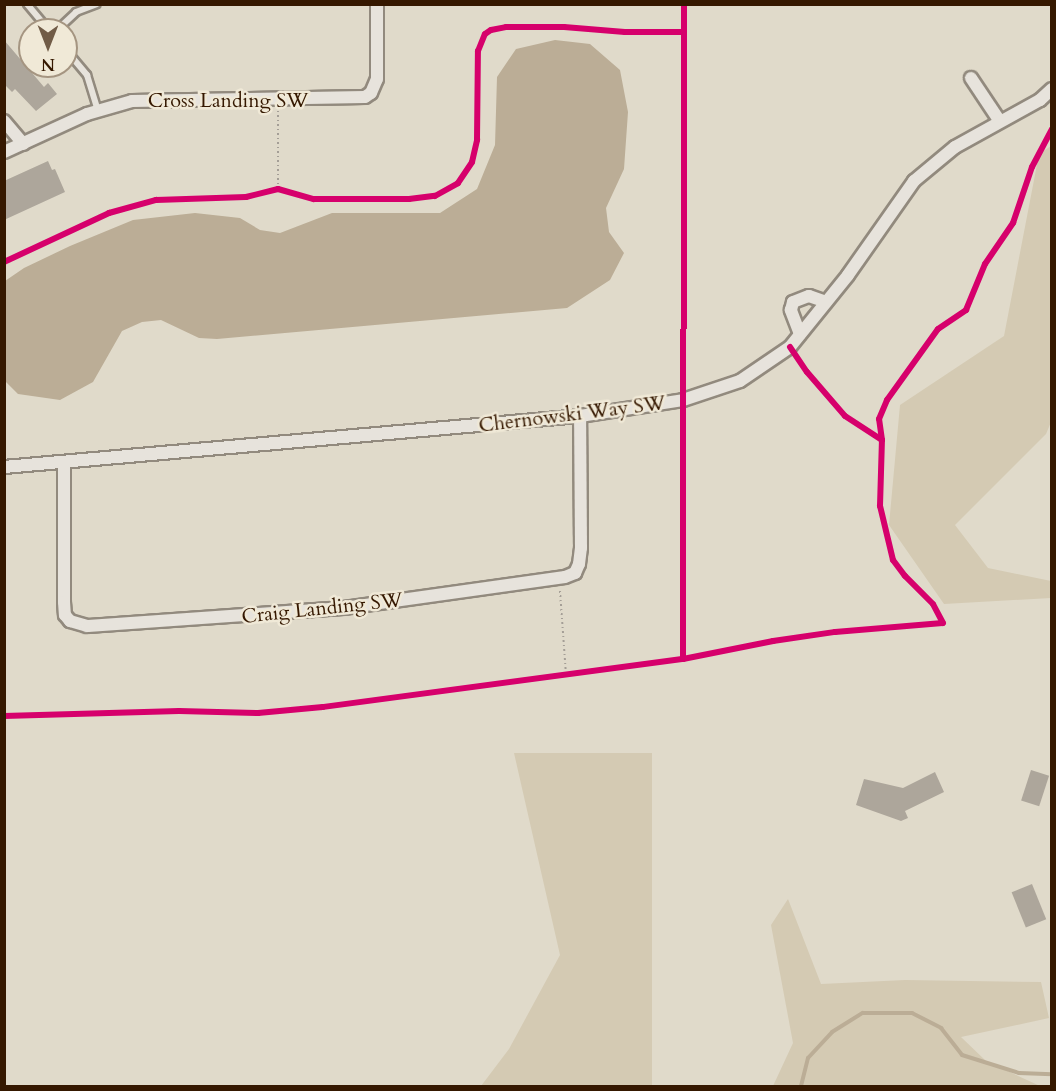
<!DOCTYPE html>
<html>
<head>
<meta charset="utf-8">
<style>
	body { margin:0 }
	#map { position:relative; width:1056px; height:1091px; overflow:hidden; background:#e0daca; font-family:Cardo,serif }
	div>[style] { position:absolute }
	.green>* { inset:0; background:#d4cab3 }
	.water>* { inset:0; background:#bbad96 }
	.stream>* { height:4px; margin:-2px; padding:0 2px; transform-origin:2px; border-radius:2px; background:#bbad96 }
	.building>* { inset:0; background:#ada69b; transform-origin:0 0 }
	.path>* { height:2px; margin-top:-1px; transform-origin:0; background:repeating-linear-gradient(90deg,#a49e96 0 1.5px,transparent 0 4.5px) }
	.roads { filter:drop-shadow(2px 0 #928a7e) drop-shadow(-2px 0 #928a7e) drop-shadow(0 2px #928a7e) drop-shadow(0 -2px #928a7e) }
	.lane>* { height:6px; margin:-3px; padding:0 3px; transform-origin:3px; border-radius:3px; background:#e7e3dc }
	.street>* { height:12px; margin:-6px; padding:0 6px; transform-origin:6px; border-radius:6px; background:#e7e3dc }
	.cycleway>* { height:6px; margin:-3px; padding:0 3px; transform-origin:3px; border-radius:3px; background:#d6006c }
	span { translate:-50% -50%; white-space:nowrap; text-align:center; line-height:1.15; -webkit-text-stroke:5px #f0e9d7; paint-order:stroke }
	.street-label { font-size:20px; color:#351800 }
	.frame { position:absolute; inset:0; border:6px solid #351800; pointer-events:none }
	.north { position:absolute; left:18px; top:18px; width:60px; height:60px; box-sizing:border-box; background:#f0e9d7; border:2px solid #a59581; border-radius:50%; rotate:180deg; font-size:16px; font-weight:700; line-height:24px; text-align:center; color:#351800 }
	.north::after { content:''; display:block; margin:auto; width:21px; height:27px; background:#715c47; clip-path:polygon(50% 0,100% 100%,50% 72%,0 100%) }
</style>
</head>
<body>
<div id="map">
	<div class="green">
		<div style="clip-path:polygon(1051px 146px,1051px 422px,1046px 434px,955px 525px,988px 568px,1051px 581px,1051px 598px,944px 604px,889px 525px,900px 405px,1004px 336px,1039px 154px)"></div>
		<div style="clip-path:polygon(514px 753px,652px 753px,652px 1086px,481px 1086px,509px 1049px,560px 955px)"></div>
		<div style="clip-path:polygon(788px 899px,821px 984px,905px 980px,1041px 982px,1049px 1018px,961px 1037px,986px 1061px,1040px 1086px,773px 1086px,793px 1043px,771px 925px)"></div>
	</div>
	<div class="water">
		<div style="clip-path:polygon(555px 40px,590px 44px,620px 70px,628px 112px,624px 169px,606px 208px,609px 232px,624px 253px,610px 280px,567px 308px,217px 339px,199px 338px,161px 320px,142px 322px,122px 331px,93px 382px,60px 400px,18px 394px,5px 381px,5px 281px,24px 268px,70px 246px,133px 220px,195px 213px,240px 218px,260px 230px,280px 233px,332px 213px,440px 213px,477px 189px,495px 145px,497px 77px,516px 49px)"></div>
	</div>
	<div class="stream">
		<div style="left:801px;top:1086px;width:29px;rotate:-76deg"></div>
		<div style="left:808px;top:1058px;width:35px;rotate:-47deg"></div>
		<div style="left:832px;top:1032px;width:36px;rotate:-32deg"></div>
		<div style="left:863px;top:1013px;width:49px"></div>
		<div style="left:912px;top:1013px;width:33px;rotate:27deg"></div>
		<div style="left:941px;top:1028px;width:34px;rotate:52deg"></div>
		<div style="left:962px;top:1055px;width:60px;rotate:17.5deg"></div>
		<div style="left:1019px;top:1073px;width:33px;rotate:2deg"></div>
	</div>
	<div class="building">
		<div style="clip-path:polygon(4px 40px,44px 87px,48px 83px,57px 94px,36px 111px,15px 89px,12px 92px,4px 84px)"></div>
		<div style="clip-path:polygon(48px 161px,52px 170px,55px 169px,65px 192px,4px 220px,4px 181px)"></div>
		<div style="left:1031px;top:770px;width:19px;height:32px;rotate:18deg"></div>
		<div style="clip-path:polygon(935px 772px,944px 792px,905px 811px,908px 818px,901px 821px,856px 805px,864px 779px,903px 788px)"></div>
		<div style="left:1032px;top:884px;width:38px;height:22px;rotate:68deg"></div>
	</div>
	<div class="path">
		<div style="left:278px;top:111px;width:78px;rotate:90deg"></div>
		<div style="left:560px;top:591px;width:84px;rotate:85.9deg"></div>
	</div>
	<div class="roads">
		<div class="lane">
			<div style="left:27px;top:4px;width:34px;rotate:50deg"></div>
			<div style="left:57px;top:30px;width:26px;rotate:-43deg"></div>
			<div style="left:76px;top:12px;width:22px;rotate:-21deg"></div>
			<div style="left:66px;top:50px;width:33px;rotate:50deg"></div>
			<div style="left:87px;top:75px;width:37px;rotate:73deg"></div>
		</div>
		<div class="street">
			<div style="left:971px;top:78px;width:50px;rotate:56.3deg"></div>
			<div style="left:4px;top:121px;width:30px;rotate:50deg"></div>
			<div style="left:4px;top:152px;width:91px;rotate:-24.6deg"></div>
			<div style="left:87px;top:114px;width:47px;rotate:-16.1deg"></div>
			<div style="left:132px;top:101px;width:233px;rotate:-1deg"></div>
			<div style="left:365px;top:97px;width:7px;rotate:-34deg"></div>
			<div style="left:371px;top:93px;width:15px;rotate:-67deg"></div>
			<div style="left:377px;top:79px;width:75px;rotate:-90deg"></div>
			<div style="left:800px;top:334px;width:26px;rotate:-111deg"></div>
			<div style="left:791px;top:310px;width:8px;rotate:-76deg"></div>
			<div style="left:793px;top:302px;width:17px;rotate:-21deg"></div>
			<div style="left:809px;top:296px;width:18px;rotate:19deg"></div>
			<div style="left:64px;top:463px;width:139px;rotate:90deg"></div>
			<div style="left:64px;top:602px;width:13px;rotate:86deg"></div>
			<div style="left:65px;top:615px;width:8px;rotate:50deg"></div>
			<div style="left:70px;top:621px;width:18px;rotate:16deg"></div>
			<div style="left:87px;top:626px;width:258px;rotate:-4deg"></div>
			<div style="left:344px;top:608px;width:223px;rotate:-8deg"></div>
			<div style="left:565px;top:577px;width:11px;rotate:-22deg"></div>
			<div style="left:575px;top:573px;width:10px;rotate:-66deg"></div>
			<div style="left:579px;top:564px;width:16px;rotate:-83deg"></div>
			<div style="left:581px;top:548px;width:132px;rotate:-90.4deg"></div>
			<div style="left:4px;top:467px;width:578px;rotate:-5.06deg"></div>
			<div style="left:580px;top:416px;width:104px;rotate:-8.8deg"></div>
			<div style="left:683px;top:400px;width:60px;rotate:-18.4deg"></div>
			<div style="left:740px;top:381px;width:60px;rotate:-34.2deg"></div>
			<div style="left:790px;top:347px;width:92px;rotate:-51.1deg"></div>
			<div style="left:848px;top:275px;width:115px;rotate:-54.9deg"></div>
			<div style="left:914px;top:181px;width:53px;rotate:-39.7deg"></div>
			<div style="left:955px;top:147px;width:97px;rotate:-28.9deg"></div>
			<div style="left:1040px;top:100px;width:16px;rotate:-43deg"></div>
		</div>
	</div>
	<div class="cycleway">
		<div style="left:4px;top:262px;width:116px;rotate:-25deg"></div>
		<div style="left:109px;top:213px;width:49px;rotate:-15.5deg"></div>
		<div style="left:156px;top:200px;width:90px;rotate:-1.9deg"></div>
		<div style="left:246px;top:197px;width:33px;rotate:-14deg"></div>
		<div style="left:278px;top:189px;width:37px;rotate:16deg"></div>
		<div style="left:314px;top:199px;width:95px"></div>
		<div style="left:409px;top:199px;width:26px;rotate:-7deg"></div>
		<div style="left:435px;top:196px;width:26px;rotate:-29deg"></div>
		<div style="left:458px;top:183px;width:25px;rotate:-56deg"></div>
		<div style="left:472px;top:162px;width:23px;rotate:-77deg"></div>
		<div style="left:477px;top:140px;width:89px;rotate:-89.4deg"></div>
		<div style="left:478px;top:51px;width:18px;rotate:-68deg"></div>
		<div style="left:485px;top:34px;width:7px;rotate:-34deg"></div>
		<div style="left:491px;top:30px;width:15px;rotate:-11deg"></div>
		<div style="left:506px;top:27px;width:58px"></div>
		<div style="left:564px;top:27px;width:61px;rotate:4.7deg"></div>
		<div style="left:625px;top:32px;width:58px"></div>
		<div style="left:790px;top:347px;width:30px;rotate:56deg"></div>
		<div style="left:807px;top:372px;width:58px;rotate:49.2deg"></div>
		<div style="left:845px;top:416px;width:44px;rotate:33deg"></div>
		<div style="left:683px;top:659px;width:655px;rotate:-89.91deg"></div>
		<div style="left:4px;top:716px;width:175px;rotate:-1.6deg"></div>
		<div style="left:179px;top:711px;width:79px;rotate:1.5deg"></div>
		<div style="left:258px;top:713px;width:65px;rotate:-5.3deg"></div>
		<div style="left:323px;top:707px;width:363px;rotate:-7.6deg"></div>
		<div style="left:683px;top:659px;width:92px;rotate:-11.3deg"></div>
		<div style="left:773px;top:641px;width:63px;rotate:-8.3deg"></div>
		<div style="left:835px;top:632px;width:108px;rotate:-4.8deg"></div>
		<div style="left:943px;top:623px;width:21px;rotate:-118deg"></div>
		<div style="left:933px;top:604px;width:40px;rotate:-135deg"></div>
		<div style="left:905px;top:576px;width:20px;rotate:-127deg"></div>
		<div style="left:893px;top:560px;width:56px;rotate:-103.5deg"></div>
		<div style="left:880px;top:506px;width:66px;rotate:-88.3deg"></div>
		<div style="left:882px;top:440px;width:21px;rotate:-98deg"></div>
		<div style="left:879px;top:419px;width:21px;rotate:-67deg"></div>
		<div style="left:887px;top:400px;width:87px;rotate:-54.3deg"></div>
		<div style="left:938px;top:329px;width:34px;rotate:-34deg"></div>
		<div style="left:966px;top:310px;width:50px;rotate:-67.6deg"></div>
		<div style="left:985px;top:264px;width:50px;rotate:-55.7deg"></div>
		<div style="left:1013px;top:223px;width:59px;rotate:-71.3deg"></div>
		<div style="left:1032px;top:167px;width:43px;rotate:-62.2deg"></div>
	</div>
	<div class="street-label">
		<span style="left:228px;top:100px">Cross Landing SW</span>
		<span style="left:572px;top:414px;rotate:-7deg">Chernowski Way SW</span>
		<span style="left:322px;top:608px;rotate:-6deg">Craig Landing SW</span>
	</div>
	<div class="frame"></div>
	<div class="north">N</div>
</div>
</body>
</html>
